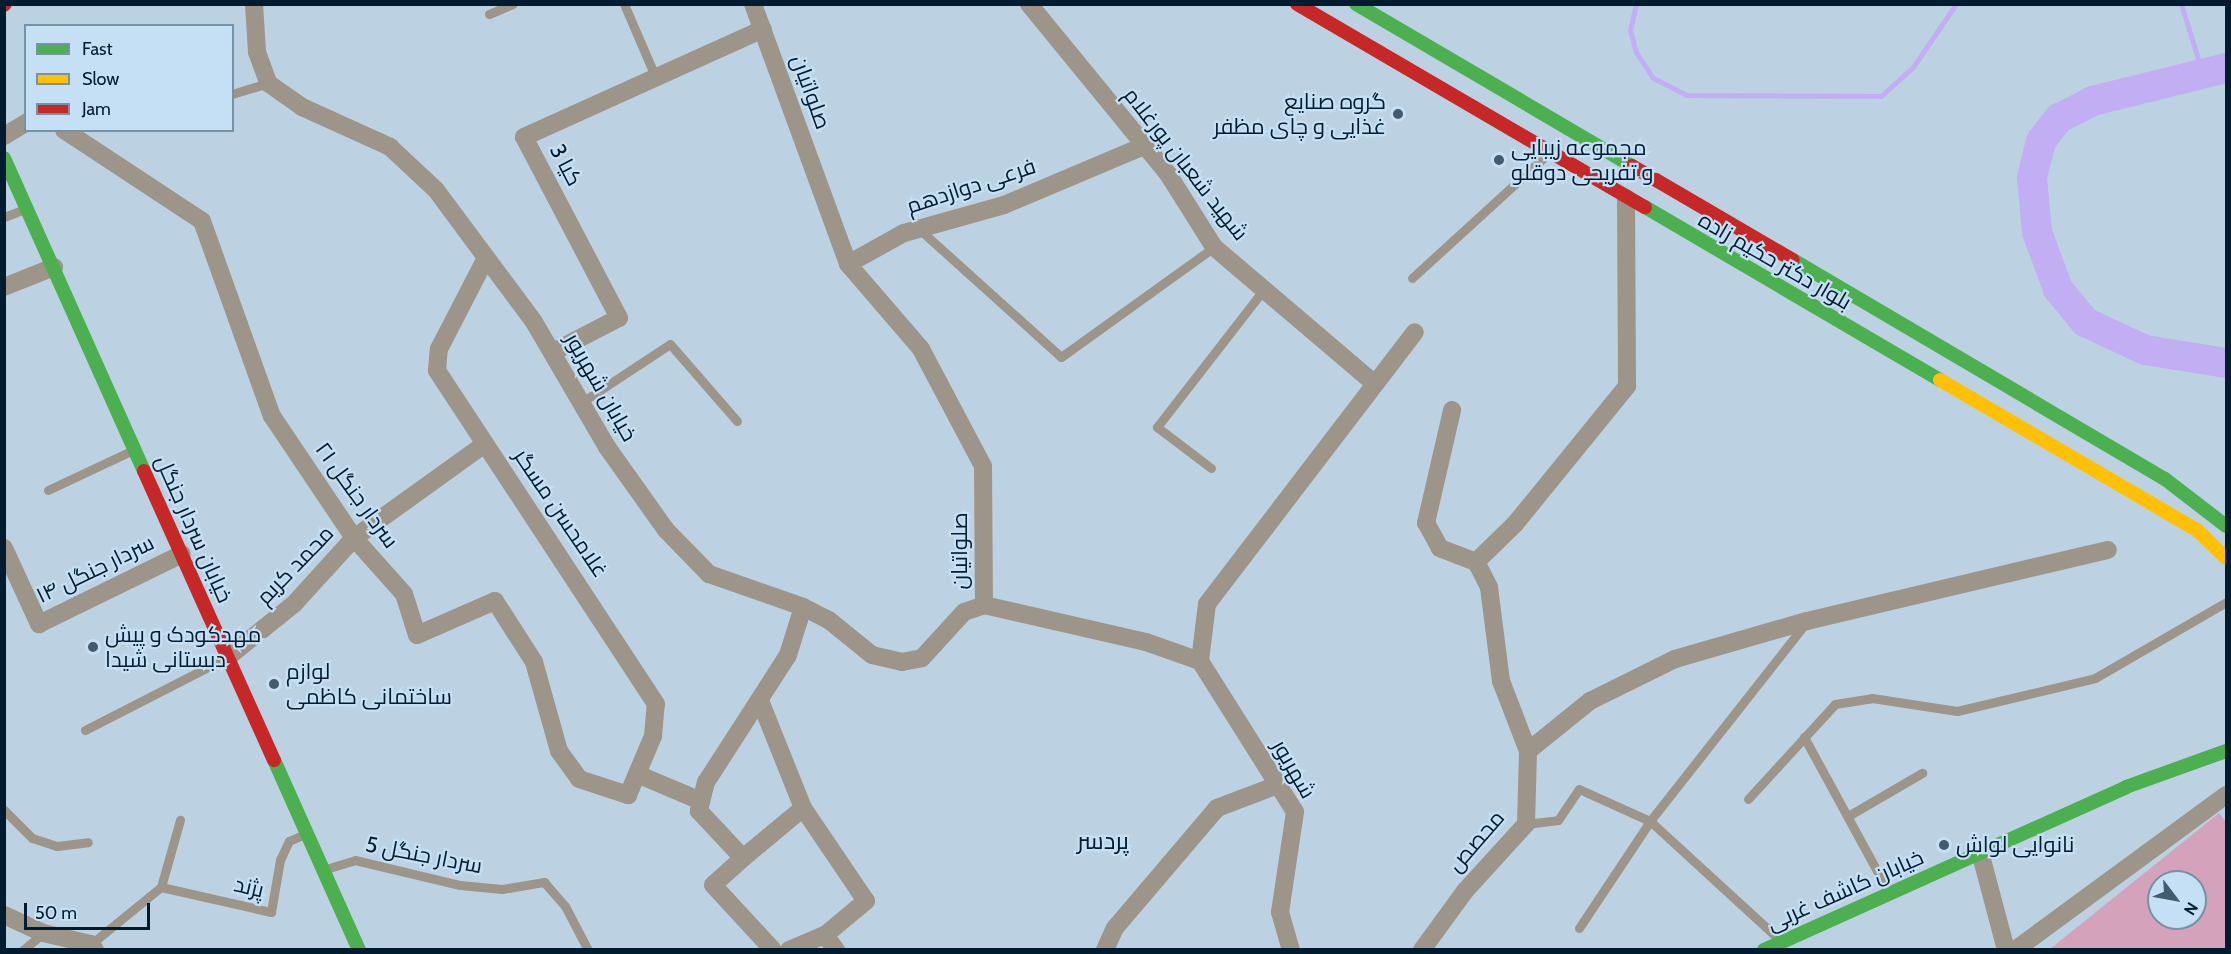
<!DOCTYPE html>
<html>
<head>
<meta charset="utf-8">
<style>
	body { margin:0 }
	#map { position:relative; width:2231px; height:954px; overflow:hidden; background:#bcd2e3; font-family:Cabin,Cairo,sans-serif }
	div>[style] { position:absolute }
	.green>* { inset:0; background:#d4a2ba }
	.stream>* { height:5px; margin:-2.5px; padding:0 2.5px; transform-origin:2.5px; border-radius:2.5px; background:#c2aef2 }
	.river>* { height:30px; margin:-15px; padding:0 15px; transform-origin:15px; border-radius:15px; background:#c2aef2 }
	.lane>* { height:9px; margin:-4.5px; padding:0 4.5px; transform-origin:4.5px; border-radius:4.5px; background:#9d948a }
	.street>* { height:18px; margin:-9px; padding:0 9px; transform-origin:9px; border-radius:9px; background:#9d948a }
	.fast>* { height:14px; margin:-7px; padding:0 7px; transform-origin:7px; border-radius:7px; background:#4caf50 }
	.slow>* { height:14px; margin:-7px; padding:0 7px; transform-origin:7px; border-radius:7px; background:#ffc107 }
	.jam>* { height:14px; margin:-7px; padding:0 7px; transform-origin:7px; border-radius:7px; background:#c62828 }
	.dots>* { width:16px; height:16px; translate:-50% -50%; box-sizing:border-box; border:3px solid #c5dff4; border-radius:50% }
	span { translate:-50% -50%; white-space:nowrap; text-align:center; line-height:1.15; -webkit-text-stroke:4.5px #c5dff4; paint-order:stroke }
	.street-label { font-size:22px; color:#011c2f }
	.poi-label { font-size:22px; color:#011c2f }
	.right { translate:-100% -50%; text-align:right }
	.left { translate:0 -50%; text-align:left }
	.neighbourhood-label { font-size:24px; color:#011c2f }
	.frame { position:absolute; inset:0; border:6px solid #011c2f; pointer-events:none }
	.legend { position:absolute; left:24px; top:24px; width:210px; height:108px; box-sizing:border-box; background:#c5dff4; border:2px solid #7791a5; margin:0; padding:8px 10px; list-style:none; font-size:18px; color:#011c2f }
	.legend li { display:flex; align-items:center; gap:12px; height:30px }
	.legend b { width:30px; border:2px solid #7791a5 }
	.north { position:absolute; left:2147px; top:870px; width:60px; height:60px; box-sizing:border-box; background:#c5dff4; border:2px solid #7791a5; border-radius:50%; rotate:122deg; font-size:16px; font-weight:700; line-height:24px; text-align:center; color:#011c2f }
	.north::after { content:''; display:block; margin:auto; width:21px; height:27px; background:#425c6e; clip-path:polygon(50% 0,100% 100%,50% 72%,0 100%) }
	.scale { position:absolute; left:24px; top:903px; width:126px; height:27px; box-sizing:border-box; border:3px solid #011c2f; border-top:0; padding-left:8px; font-size:18px; line-height:21px; white-space:nowrap; color:#011c2f; -webkit-text-stroke:4px #c5dff4; paint-order:stroke }
</style>
</head>
<body>
<div id="map">
	<div class="green">
		<div style="clip-path:polygon(evenodd,2219px 813px,2226px 822px,2226px 949px,2050px 949px,2219px 813px,2159px 882px,2195px 882px,2195px 918px,2159px 918px,2159px 882px)"></div>
	</div>
	<div class="stream">
		<div style="left:1636px;top:4px;width:27px;rotate:103deg"></div>
		<div style="left:1630px;top:30px;width:23px;rotate:75deg"></div>
		<div style="left:1636px;top:52px;width:31px;rotate:57deg"></div>
		<div style="left:1653px;top:78px;width:37px;rotate:27deg"></div>
		<div style="left:1686px;top:95px;width:195px;rotate:0.3deg"></div>
		<div style="left:1881px;top:96px;width:43px;rotate:-42.2deg"></div>
		<div style="left:1913px;top:67px;width:76px;rotate:-55.7deg"></div>
		<div style="left:2181px;top:4px;width:71px;rotate:72.8deg"></div>
	</div>
	<div class="river">
		<div style="left:2226px;top:68px;width:137px;rotate:166.1deg"></div>
		<div style="left:2093px;top:101px;width:38px;rotate:153deg"></div>
		<div style="left:2059px;top:118px;width:29px;rotate:128deg"></div>
		<div style="left:2041px;top:141px;width:38px;rotate:104deg"></div>
		<div style="left:2032px;top:178px;width:54px;rotate:84.7deg"></div>
		<div style="left:2037px;top:232px;width:61px;rotate:69.8deg"></div>
		<div style="left:2058px;top:289px;width:43px;rotate:50.7deg"></div>
		<div style="left:2085px;top:322px;width:66px;rotate:25deg"></div>
		<div style="left:2145px;top:350px;width:82px;rotate:9.1deg"></div>
	</div>
	<div class="lane">
		<div style="left:624px;top:4px;width:78px;rotate:66.7deg"></div>
		<div style="left:489px;top:14px;width:26px;rotate:-23deg"></div>
		<div style="left:232px;top:94px;width:38px;rotate:-17deg"></div>
		<div style="left:4px;top:217px;width:22px;rotate:-21deg"></div>
		<div style="left:919px;top:229px;width:191px;rotate:42deg"></div>
		<div style="left:1061px;top:357px;width:188px;rotate:-35.7deg"></div>
		<div style="left:1412px;top:278px;width:184px;rotate:-42.4deg"></div>
		<div style="left:582px;top:402px;width:105px;rotate:-33.4deg"></div>
		<div style="left:670px;top:344px;width:102px;rotate:49deg"></div>
		<div style="left:1211px;top:468px;width:68px;rotate:-142.8deg"></div>
		<div style="left:1157px;top:427px;width:176px;rotate:-52.2deg"></div>
		<div style="left:48px;top:490px;width:94px;rotate:-25.2deg"></div>
		<div style="left:85px;top:730px;width:158px;rotate:-27.1deg"></div>
		<div style="left:1804px;top:737px;width:175px;rotate:61.4deg"></div>
		<div style="left:1748px;top:799px;width:129px;rotate:-47.5deg"></div>
		<div style="left:1835px;top:704px;width:37px;rotate:-9deg"></div>
		<div style="left:1872px;top:698px;width:86px;rotate:8.7deg"></div>
		<div style="left:1957px;top:711px;width:142px;rotate:-13.4deg"></div>
		<div style="left:2095px;top:678px;width:151px;rotate:-30.1deg"></div>
		<div style="left:4px;top:810px;width:40px;rotate:45deg"></div>
		<div style="left:32px;top:838px;width:26px;rotate:18deg"></div>
		<div style="left:57px;top:846px;width:31px;rotate:-7deg"></div>
		<div style="left:1848px;top:816px;width:86px;rotate:-30.2deg"></div>
		<div style="left:1526px;top:824px;width:32px;rotate:-7deg"></div>
		<div style="left:1558px;top:820px;width:37px;rotate:-56deg"></div>
		<div style="left:1579px;top:789px;width:78px;rotate:24.3deg"></div>
		<div style="left:1650px;top:821px;width:176px;rotate:42.5deg"></div>
		<div style="left:326px;top:869px;width:30px;rotate:-17deg"></div>
		<div style="left:355px;top:860px;width:108px;rotate:13.4deg"></div>
		<div style="left:460px;top:885px;width:42px;rotate:5.4deg"></div>
		<div style="left:502px;top:889px;width:43px;rotate:-9.5deg"></div>
		<div style="left:544px;top:882px;width:32px;rotate:49deg"></div>
		<div style="left:565px;top:906px;width:50px;rotate:62.4deg"></div>
		<div style="left:161px;top:887px;width:113px;rotate:12.8deg"></div>
		<div style="left:271px;top:912px;width:53px;rotate:-80.2deg"></div>
		<div style="left:280px;top:860px;width:21px;rotate:-65deg"></div>
		<div style="left:289px;top:841px;width:17px;rotate:-24deg"></div>
		<div style="left:1579px;top:928px;width:128px;rotate:-56.4deg"></div>
		<div style="left:1650px;top:821px;width:251px;rotate:-51.8deg"></div>
		<div style="left:91px;top:944px;width:90px;rotate:-39.2deg"></div>
		<div style="left:161px;top:887px;width:70px;rotate:-74.2deg"></div>
		<div style="left:23px;top:950px;width:26px;rotate:-40deg"></div>
	</div>
	<div class="street">
		<div style="left:254px;top:4px;width:48px;rotate:86.4deg"></div>
		<div style="left:257px;top:52px;width:33px;rotate:70deg"></div>
		<div style="left:268px;top:83px;width:42px;rotate:35.2deg"></div>
		<div style="left:302px;top:107px;width:97px;rotate:24.4deg"></div>
		<div style="left:390px;top:147px;width:63px;rotate:43.1deg"></div>
		<div style="left:436px;top:190px;width:164px;rotate:53.4deg"></div>
		<div style="left:534px;top:322px;width:145px;rotate:59.7deg"></div>
		<div style="left:607px;top:447px;width:102px;rotate:54.6deg"></div>
		<div style="left:666px;top:530px;width:62px;rotate:45.7deg"></div>
		<div style="left:709px;top:574px;width:100px;rotate:19.3deg"></div>
		<div style="left:803px;top:607px;width:30px;rotate:27deg"></div>
		<div style="left:830px;top:621px;width:54px;rotate:39deg"></div>
		<div style="left:872px;top:655px;width:31px;rotate:13deg"></div>
		<div style="left:902px;top:662px;width:20px;rotate:-11deg"></div>
		<div style="left:922px;top:658px;width:62px;rotate:-47.6deg"></div>
		<div style="left:964px;top:612px;width:21px;rotate:-19deg"></div>
		<div style="left:753px;top:4px;width:277px;rotate:69.9deg"></div>
		<div style="left:848px;top:264px;width:112px;rotate:49.3deg"></div>
		<div style="left:921px;top:349px;width:132px;rotate:62.1deg"></div>
		<div style="left:983px;top:466px;width:139px;rotate:89.6deg"></div>
		<div style="left:984px;top:605px;width:166px;rotate:12.9deg"></div>
		<div style="left:1146px;top:642px;width:57px;rotate:19.4deg"></div>
		<div style="left:1200px;top:661px;width:57px;rotate:-83deg"></div>
		<div style="left:1207px;top:604px;width:342px;rotate:-52.6deg"></div>
		<div style="left:1029px;top:4px;width:220px;rotate:50.7deg"></div>
		<div style="left:1168px;top:174px;width:86px;rotate:57.8deg"></div>
		<div style="left:1214px;top:247px;width:211px;rotate:40.4deg"></div>
		<div style="left:64px;top:130px;width:165px;rotate:33.4deg"></div>
		<div style="left:202px;top:221px;width:207px;rotate:70.3deg"></div>
		<div style="left:272px;top:416px;width:147px;rotate:56.1deg"></div>
		<div style="left:354px;top:538px;width:75px;rotate:48.2deg"></div>
		<div style="left:404px;top:594px;width:43px;rotate:72.4deg"></div>
		<div style="left:417px;top:635px;width:85px;rotate:-23.6deg"></div>
		<div style="left:495px;top:601px;width:72px;rotate:57.4deg"></div>
		<div style="left:534px;top:662px;width:92px;rotate:74.3deg"></div>
		<div style="left:559px;top:751px;width:34px;rotate:54deg"></div>
		<div style="left:579px;top:779px;width:52px;rotate:18.1deg"></div>
		<div style="left:628px;top:795px;width:64px;rotate:-67deg"></div>
		<div style="left:653px;top:736px;width:32px;rotate:-85deg"></div>
		<div style="left:656px;top:704px;width:399px;rotate:-123.3deg"></div>
		<div style="left:437px;top:370px;width:21px;rotate:-85deg"></div>
		<div style="left:439px;top:349px;width:100px;rotate:-62.7deg"></div>
		<div style="left:4px;top:136px;width:26px;rotate:-31deg"></div>
		<div style="left:848px;top:264px;width:64px;rotate:-29deg"></div>
		<div style="left:904px;top:233px;width:104px;rotate:-15.6deg"></div>
		<div style="left:1004px;top:205px;width:152px;rotate:-22.9deg"></div>
		<div style="left:4px;top:287px;width:54px;rotate:-21.8deg"></div>
		<div style="left:553px;top:352px;width:74px;rotate:-27.3deg"></div>
		<div style="left:619px;top:318px;width:204px;rotate:-117.7deg"></div>
		<div style="left:524px;top:137px;width:262px;rotate:-24.3deg"></div>
		<div style="left:4px;top:548px;width:84px;rotate:65.3deg"></div>
		<div style="left:39px;top:624px;width:159px;rotate:-26.1deg"></div>
		<div style="left:1476px;top:562px;width:54px;rotate:-44.3deg"></div>
		<div style="left:1515px;top:524px;width:178px;rotate:-50.9deg"></div>
		<div style="left:1627px;top:386px;width:188px;rotate:-90.3deg"></div>
		<div style="left:803px;top:607px;width:50px;rotate:107.4deg"></div>
		<div style="left:788px;top:655px;width:151px;rotate:122.8deg"></div>
		<div style="left:706px;top:782px;width:30px;rotate:104deg"></div>
		<div style="left:699px;top:811px;width:64px;rotate:46.9deg"></div>
		<div style="left:743px;top:858px;width:78px;rotate:-39.8deg"></div>
		<div style="left:803px;top:808px;width:112px;rotate:55.9deg"></div>
		<div style="left:866px;top:901px;width:53px;rotate:140.3deg"></div>
		<div style="left:825px;top:935px;width:19px;rotate:54deg"></div>
		<div style="left:228px;top:657px;width:85px;rotate:-38.8deg"></div>
		<div style="left:294px;top:604px;width:89px;rotate:-47.7deg"></div>
		<div style="left:354px;top:538px;width:161px;rotate:-35.7deg"></div>
		<div style="left:1200px;top:661px;width:178px;rotate:57.8deg"></div>
		<div style="left:1295px;top:812px;width:101px;rotate:98.5deg"></div>
		<div style="left:1280px;top:912px;width:40px;rotate:74deg"></div>
		<div style="left:761px;top:703px;width:113px;rotate:68.2deg"></div>
		<div style="left:1528px;top:751px;width:80px;rotate:-38.9deg"></div>
		<div style="left:1590px;top:701px;width:95px;rotate:-26.3deg"></div>
		<div style="left:1675px;top:659px;width:137px;rotate:-16.1deg"></div>
		<div style="left:1807px;top:621px;width:309px;rotate:-13.3deg"></div>
		<div style="left:637px;top:774px;width:69px;rotate:22.9deg"></div>
		<div style="left:1980px;top:852px;width:101px;rotate:75.1deg"></div>
		<div style="left:743px;top:858px;width:40px;rotate:138deg"></div>
		<div style="left:713px;top:885px;width:88px;rotate:47.3deg"></div>
		<div style="left:4px;top:915px;width:43px;rotate:24.8deg"></div>
		<div style="left:43px;top:933px;width:49px;rotate:12.9deg"></div>
		<div style="left:91px;top:944px;width:7px;rotate:56deg"></div>
		<div style="left:789px;top:950px;width:39px;rotate:-23deg"></div>
		<div style="left:1105px;top:950px;width:24px;rotate:-66deg"></div>
		<div style="left:1115px;top:928px;width:157px;rotate:-49.6deg"></div>
		<div style="left:1217px;top:808px;width:65px;rotate:-20.7deg"></div>
		<div style="left:1422px;top:950px;width:73px;rotate:-53.9deg"></div>
		<div style="left:1465px;top:891px;width:91px;rotate:-47.7deg"></div>
		<div style="left:1526px;top:824px;width:73px;rotate:-88.4deg"></div>
		<div style="left:1528px;top:751px;width:75px;rotate:-111.1deg"></div>
		<div style="left:1501px;top:681px;width:95px;rotate:-97.3deg"></div>
		<div style="left:1489px;top:587px;width:28px;rotate:-117deg"></div>
		<div style="left:1476px;top:562px;width:39px;rotate:-159deg"></div>
		<div style="left:1440px;top:548px;width:29px;rotate:-119deg"></div>
		<div style="left:1426px;top:523px;width:116px;rotate:-77deg"></div>
		<div style="left:2015px;top:950px;width:262px;rotate:-36.3deg"></div>
	</div>
	<div class="fast">
		<div style="left:1356px;top:4px;width:320px;rotate:30.4deg"></div>
		<div style="left:4px;top:158px;width:343px;rotate:65.9deg"></div>
		<div style="left:1645px;top:207px;width:342px;rotate:30.4deg"></div>
		<div style="left:1793px;top:260px;width:432px;rotate:30.5deg"></div>
		<div style="left:2165px;top:479px;width:77px;rotate:37.6deg"></div>
		<div style="left:274px;top:760px;width:208px;rotate:65.9deg"></div>
		<div style="left:1764px;top:950px;width:397px;rotate:-24.2deg"></div>
		<div style="left:2126px;top:787px;width:106px;rotate:-19.8deg"></div>
	</div>
	<div class="slow">
		<div style="left:1940px;top:380px;width:298px;rotate:30.3deg"></div>
		<div style="left:2197px;top:530px;width:40px;rotate:44deg"></div>
	</div>
	<div class="jam">
		<div style="left:1297px;top:4px;width:403px;rotate:30.3deg"></div>
		<div style="left:4px;top:5px;width:1px;rotate:-45deg"></div>
		<div style="left:1632px;top:166px;width:186px;rotate:30.3deg"></div>
		<div style="left:144px;top:471px;width:317px;rotate:65.8deg"></div>
	</div>
	<div class="dots">
		<div style="left:1398px;top:114px;background:#425c6e"></div>
		<div style="left:1499px;top:160px;background:#425c6e"></div>
		<div style="left:93px;top:647px;background:#425c6e"></div>
		<div style="left:274px;top:684px;background:#425c6e"></div>
		<div style="left:1944px;top:845px;background:#425c6e"></div>
	</div>
	<div class="street-label">
		<span style="left:811px;top:92px;rotate:70deg">صلواتیان</span>
		<span style="left:1186px;top:164px;rotate:52deg">شهید شعبان پورغلام</span>
		<span style="left:566px;top:165px;rotate:62deg">کیا 3</span>
		<span style="left:971px;top:186px;rotate:-18deg">فرعی دوازدهم</span>
		<span style="left:1775px;top:261px;rotate:30deg">بلوار دکتر حکیم زاده</span>
		<span style="left:601px;top:387px;rotate:60deg">خیابان شهریور</span>
		<span style="left:357px;top:495px;rotate:54deg">سردار جنگل ۲۱</span>
		<span style="left:561px;top:513px;rotate:56deg">غلامحسن مسگر</span>
		<span style="left:194px;top:529px;rotate:66deg">خیابان سردار جنگل</span>
		<span style="left:960px;top:551px;rotate:-90deg">صلواتیان</span>
		<span style="left:295px;top:565px;rotate:-46deg">محمد کریم</span>
		<span style="left:95px;top:569px;rotate:-26deg">سردار جنگل ۱۴</span>
		<span style="left:1294px;top:769px;rotate:60deg">شهریور</span>
		<span style="left:1476px;top:841px;rotate:-49deg">محصص</span>
		<span style="left:424px;top:855px;rotate:11deg">سردار جنگل 5</span>
		<span style="left:249px;top:887px;rotate:13deg">پژند</span>
		<span style="left:1845px;top:890px;rotate:-24deg">خیابان کاشف غربی</span>
	</div>
	<div class="poi-label">
		<span class="right" style="left:1386px;top:114px">گروه صنایع<br>غذایی و چای مظفر</span>
		<span class="left" style="left:1511px;top:160px">مجموعه زیبایی<br>و تفریحی دوقلو</span>
		<span class="left" style="left:105px;top:647px">مهدکودک و پیش<br>دبستانی شیدا</span>
		<span class="left" style="left:286px;top:684px">لوازم<br>ساختمانی کاظمی</span>
		<span class="left" style="left:1956px;top:845px">نانوایی لواش</span>
	</div>
	<div class="neighbourhood-label">
		<span style="left:1103px;top:841px">پردسر</span>
	</div>
	<div class="frame"></div>
	<ul class="legend">
	<li><b style="height:8px;background:#4caf50"></b>Fast</li>
	<li><b style="height:8px;background:#ffc107"></b>Slow</li>
	<li><b style="height:8px;background:#c62828"></b>Jam</li>
	</ul>
	<div class="north">N</div>
	<div class="scale">50 m</div>
</div>
</body>
</html>
